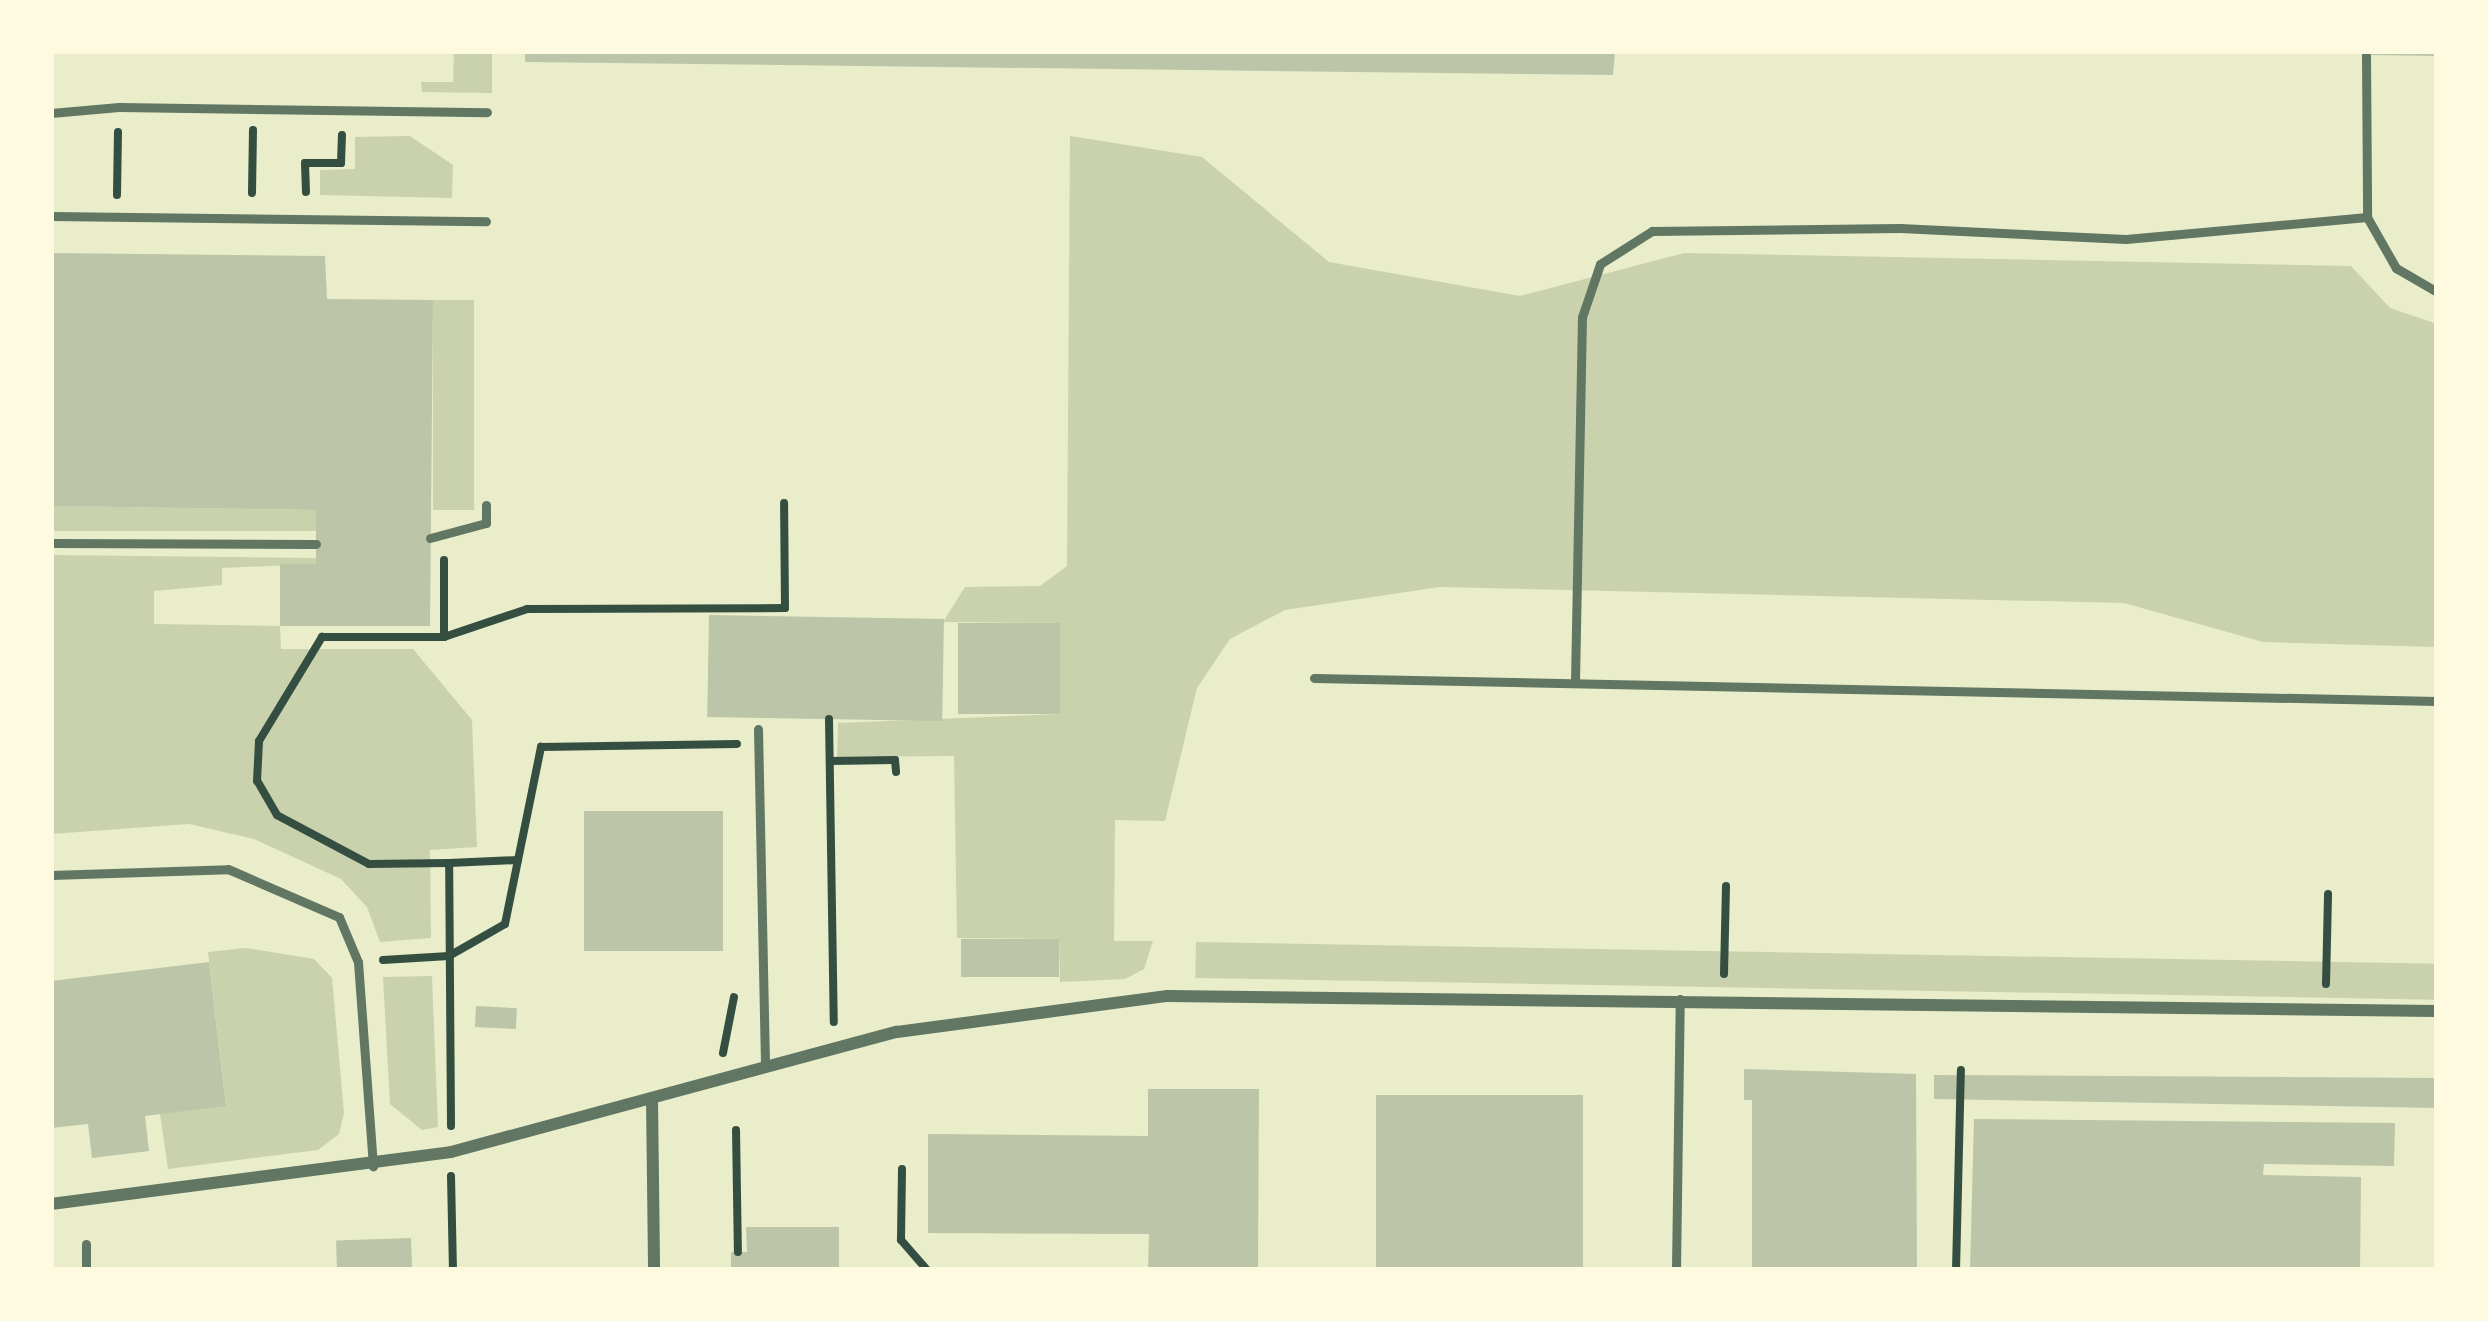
<!DOCTYPE html>
<html>
<head>
<meta charset="utf-8">
<style>
	body { margin:0 }
	#map { position:relative; width:2488px; height:1321px; overflow:hidden; background:#e9edc9; font-family:"IBM Plex Sans",sans-serif }
	div>[style] { position:absolute }
	.green>* { inset:0; background:#cad2ad; transform-origin:0 0 }
	.building>* { inset:0; background:#bcc5a7; transform-origin:0 0 }
	.path>* { height:8px; margin:-4px; padding:0 4px; transform-origin:4px; border-radius:4px; background:#344e41 }
	.service>* { height:9px; margin:-4.5px; padding:0 4.5px; transform-origin:4.5px; border-radius:4.5px; background:#617663 }
	.minor>* { height:12px; margin:-6px; padding:0 6px; transform-origin:6px; border-radius:6px; background:#617663 }
	span { translate:-50% -50%; white-space:nowrap; text-align:center; line-height:1.15; -webkit-text-stroke:9px #fefae0; paint-order:stroke }
	.frame { position:absolute; inset:0; border:54px solid #fefae0; pointer-events:none }
</style>
</head>
<body>
<div id="map">
	<div class="green">
		<div style="clip-path:polygon(454px 51px,492px 51px,492px 93px,422px 92px,421px 82px,453px 82px)"></div>
		<div style="clip-path:polygon(410px 136px,453px 165px,452px 198px,320px 195px,320px 170px,355px 169px,355px 137px)"></div>
		<div style="clip-path:polygon(1070px 136px,1202px 157px,1329px 262px,1520px 296px,1684px 253px,2351px 266px,2390px 308px,2437px 324px,2437px 647px,2263px 642px,2124px 603px,1440px 587px,1285px 610px,1230px 639px,1197px 688px,1165px 821px,1115px 820px,1114px 941px,1153px 941px,1144px 969px,1125px 979px,1060px 982px,1059px 939px,957px 938px,954px 756px,837px 757px,838px 723px,1059px 714px,1059px 623px,943px 622px,965px 587px,1040px 586px,1067px 566px)"></div>
		<div style="left:433px;top:300px;width:41px;height:210px"></div>
		<div style="clip-path:polygon(51px 506px,316px 510px,316px 531px,51px 531px)"></div>
		<div style="clip-path:polygon(51px 555px,316px 558px,316px 564px,222px 568px,222px 585px,154px 591px,154px 624px,280px 626px,281px 649px,413px 649px,472px 720px,477px 847px,430px 850px,431px 938px,380px 942px,367px 907px,341px 879px,254px 839px,189px 824px,51px 834px)"></div>
		<div style="left:1196px;top:942px;width:1241px;height:36px;rotate:1deg"></div>
		<div style="clip-path:polygon(246px 948px,314px 959px,332px 978px,344px 1113px,339px 1134px,318px 1150px,168px 1169px,160px 1114px,226px 1105px,208px 952px)"></div>
		<div style="clip-path:polygon(432px 976px,438px 1127px,422px 1130px,390px 1104px,383px 977px)"></div>
	</div>
	<div class="building">
		<div style="clip-path:polygon(525px 51px,1615px 51px,1613px 75px,525px 62px)"></div>
		<div style="clip-path:polygon(2372px 51px,2437px 51px,2437px 56px,2371px 55px)"></div>
		<div style="clip-path:polygon(51px 253px,325px 256px,327px 299px,433px 300px,430px 626px,280px 626px,280px 564px,316px 564px,316px 510px,51px 506px)"></div>
		<div style="left:709px;top:615px;width:235px;height:102px;rotate:1deg"></div>
		<div style="left:958px;top:623px;width:102px;height:91px"></div>
		<div style="left:723px;top:811px;width:140px;height:139px;rotate:90deg"></div>
		<div style="left:961px;top:939px;width:98px;height:38px"></div>
		<div style="clip-path:polygon(209px 962px,226px 1106px,145px 1116px,149px 1151px,92px 1158px,88px 1124px,51px 1128px,51px 981px)"></div>
		<div style="left:476px;top:1006px;width:41px;height:21px;rotate:3deg"></div>
		<div style="clip-path:polygon(1744px 1069px,1916px 1074px,1917px 1270px,1752px 1270px,1752px 1100px,1744px 1100px)"></div>
		<div style="clip-path:polygon(1934px 1075px,2437px 1078px,2437px 1108px,1934px 1099px)"></div>
		<div style="clip-path:polygon(1148px 1089px,1259px 1089px,1258px 1270px,1148px 1270px,1149px 1234px,928px 1233px,928px 1134px,1148px 1136px)"></div>
		<div style="left:1376px;top:1095px;width:207px;height:175px"></div>
		<div style="clip-path:polygon(1974px 1119px,2395px 1123px,2394px 1166px,2264px 1164px,2263px 1175px,2361px 1177px,2360px 1270px,1970px 1270px)"></div>
		<div style="clip-path:polygon(746px 1227px,839px 1227px,839px 1270px,731px 1270px,731px 1252px,747px 1252px)"></div>
		<div style="left:411px;top:1238px;width:32px;height:75px;rotate:88deg"></div>
	</div>
	<div class="path">
		<div style="left:306px;top:192px;width:29px;rotate:-92deg"></div>
		<div style="left:305px;top:163px;width:36px"></div>
		<div style="left:341px;top:163px;width:28px;rotate:-88deg"></div>
		<div style="left:252px;top:193px;width:63px;rotate:-89.1deg"></div>
		<div style="left:117px;top:195px;width:63px;rotate:-89.1deg"></div>
		<div style="left:444px;top:560px;width:77px;rotate:90deg"></div>
		<div style="left:829px;top:719px;width:303px;rotate:89.1deg"></div>
		<div style="left:830px;top:761px;width:65px;rotate:-0.9deg"></div>
		<div style="left:895px;top:760px;width:12px;rotate:85deg"></div>
		<div style="left:449px;top:863px;width:69px;rotate:-2.5deg"></div>
		<div style="left:383px;top:960px;width:66px;rotate:-3.5deg"></div>
		<div style="left:449px;top:956px;width:64px;rotate:-29.7deg"></div>
		<div style="left:505px;top:924px;width:181px;rotate:-78.5deg"></div>
		<div style="left:541px;top:747px;width:196px;rotate:-0.9deg"></div>
		<div style="left:1724px;top:974px;width:88px;rotate:-88.7deg"></div>
		<div style="left:2326px;top:984px;width:90px;rotate:-88.7deg"></div>
		<div style="left:723px;top:1053px;width:57px;rotate:-78.9deg"></div>
		<div style="left:451px;top:1126px;width:263px;rotate:-90.4deg"></div>
		<div style="left:449px;top:863px;width:80px;rotate:179.3deg"></div>
		<div style="left:369px;top:864px;width:104px;rotate:-152deg"></div>
		<div style="left:277px;top:815px;width:39px;rotate:-120deg"></div>
		<div style="left:257px;top:781px;width:40px;rotate:-87.1deg"></div>
		<div style="left:259px;top:741px;width:122px;rotate:-58.8deg"></div>
		<div style="left:322px;top:637px;width:122px"></div>
		<div style="left:444px;top:637px;width:88px;rotate:-18.6deg"></div>
		<div style="left:527px;top:609px;width:258px;rotate:-0.2deg"></div>
		<div style="left:785px;top:608px;width:105px;rotate:-90.5deg"></div>
		<div style="left:736px;top:1130px;width:122px;rotate:89.1deg"></div>
		<div style="left:902px;top:1169px;width:71px;rotate:90.8deg"></div>
		<div style="left:901px;top:1240px;width:40px;rotate:49deg"></div>
		<div style="left:451px;top:1176px;width:94px;rotate:88.8deg"></div>
		<div style="left:1956px;top:1270px;width:200px;rotate:-88.6deg"></div>
	</div>
	<div class="service">
		<div style="left:2366px;top:55px;width:162px;rotate:89.6deg"></div>
		<div style="left:2367px;top:217px;width:59px;rotate:60.4deg"></div>
		<div style="left:2396px;top:268px;width:48px;rotate:30.3deg"></div>
		<div style="left:51px;top:113px;width:68px;rotate:-5deg"></div>
		<div style="left:119px;top:107px;width:368px;rotate:0.8deg"></div>
		<div style="left:51px;top:216px;width:435px;rotate:0.7deg"></div>
		<div style="left:430px;top:538px;width:58px;rotate:-15deg"></div>
		<div style="left:486px;top:523px;width:18px;rotate:-90deg"></div>
		<div style="left:51px;top:543px;width:265px;rotate:0.2deg"></div>
		<div style="left:1314px;top:678px;width:1123px;rotate:1.17deg"></div>
		<div style="left:1575px;top:681px;width:364px;rotate:-88.9deg"></div>
		<div style="left:1582px;top:317px;width:56px;rotate:-71.2deg"></div>
		<div style="left:1600px;top:264px;width:62px;rotate:-32.4deg"></div>
		<div style="left:1652px;top:231px;width:248px;rotate:-0.7deg"></div>
		<div style="left:1900px;top:228px;width:226px;rotate:2.8deg"></div>
		<div style="left:2126px;top:239px;width:242px;rotate:-5.2deg"></div>
		<div style="left:758px;top:729px;width:338px;rotate:88.8deg"></div>
		<div style="left:51px;top:875px;width:177px;rotate:-1.9deg"></div>
		<div style="left:228px;top:869px;width:121px;rotate:23.4deg"></div>
		<div style="left:339px;top:917px;width:49px;rotate:67.1deg"></div>
		<div style="left:358px;top:962px;width:205px;rotate:85.8deg"></div>
		<div style="left:86px;top:1244px;width:26px;rotate:90deg"></div>
		<div style="left:1676px;top:1270px;width:271px;rotate:-89.2deg"></div>
	</div>
	<div class="minor">
		<div style="left:652px;top:1099px;width:171px;rotate:89.3deg"></div>
		<div style="left:51px;top:1204px;width:403px;rotate:-7.4deg"></div>
		<div style="left:451px;top:1152px;width:462px;rotate:-15.1deg"></div>
		<div style="left:897px;top:1032px;width:273px;rotate:-7.6deg"></div>
		<div style="left:1168px;top:996px;width:1269px;rotate:0.68deg"></div>
	</div>
	<div class="frame"></div>
</div>
</body>
</html>
